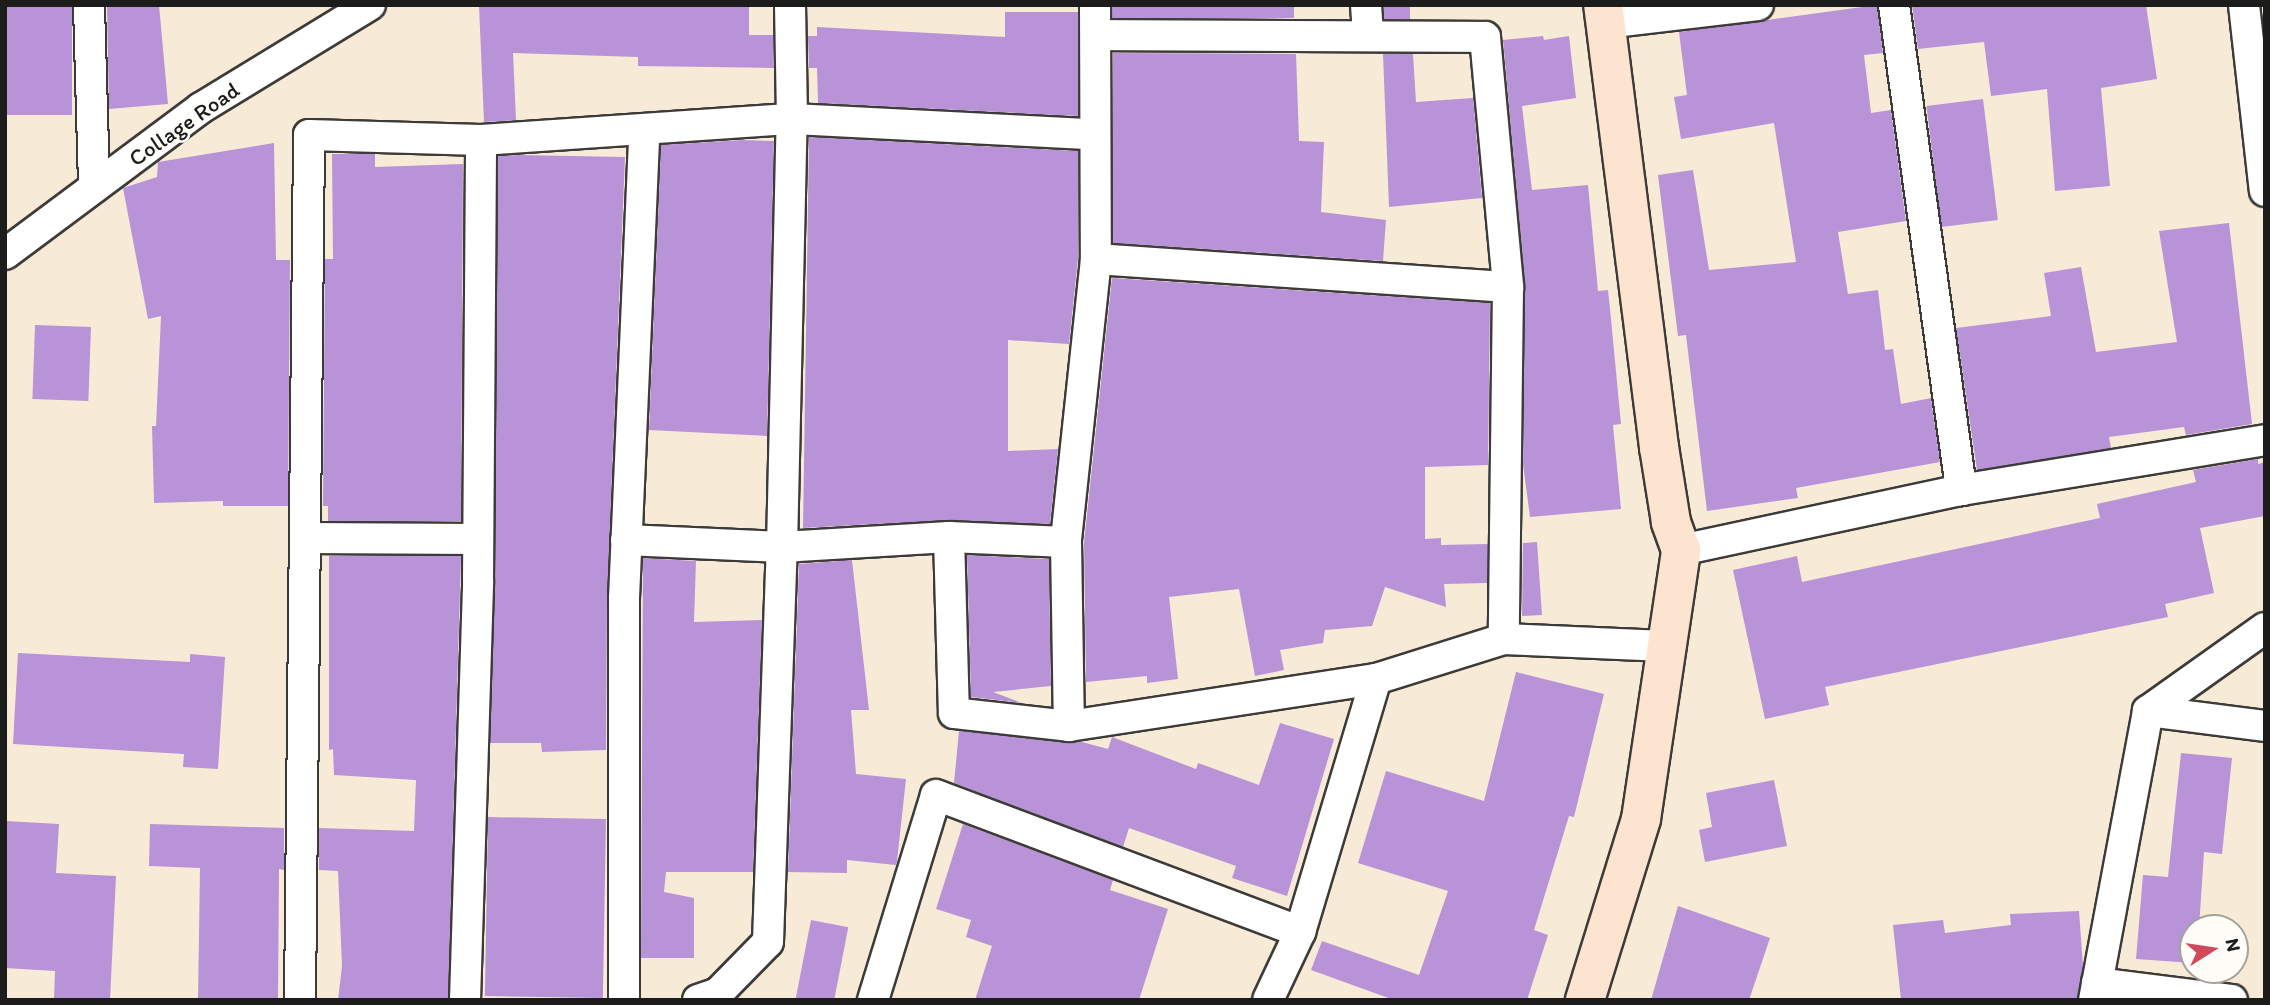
<!DOCTYPE html>
<html>
<head>
<meta charset="utf-8">
<style>
	body { margin:0 }
	#map { position:relative; width:2270px; height:1005px; overflow:hidden; background:#f7ead6; font-family:Itim,sans-serif }
	div>[style] { position:absolute }
	.building>* { inset:0; background:#b993d7; transform-origin:0 0 }
	.roads { filter:drop-shadow(2px 0 #3d3b38) drop-shadow(-2px 0 #3d3b38) drop-shadow(0 2px #3d3b38) drop-shadow(0 -2px #3d3b38) }
	.minor>* { height:30px; margin:-15px; padding:0 15px; transform-origin:15px; border-radius:15px; background:#fff }
	.secondary>* { height:38px; margin:-19px; padding:0 19px; transform-origin:19px; border-radius:19px; background:#fde4d1 }
	span { translate:-50% -50%; white-space:nowrap; text-align:center; line-height:1.15; -webkit-text-stroke:5px #fdfcf7; paint-order:stroke }
	.street-label { font-size:23px; color:#1c1c1c }
	.frame { position:absolute; inset:0; border:7px solid #1c1c1c; pointer-events:none }
	.north { position:absolute; left:2179px; top:914px; width:70px; height:70px; box-sizing:border-box; background:#fdfcf7; border:2px solid #a3a29f; border-radius:50%; rotate:78deg; font-size:19px; font-weight:700; line-height:28px; text-align:center; color:#1c1c1c }
	.north::after { content:''; display:block; margin:auto; width:24px; height:32px; background:#d1495b; clip-path:polygon(50% 0,100% 100%,50% 72%,0 100%) }
</style>
</head>
<body>
<div id="map">
	<div class="building">
		<div style="left:5px;top:5px;width:67px;height:110px"></div>
		<div style="clip-path:polygon(107px 5px,159px 5px,168px 104px,109px 109px)"></div>
		<div style="clip-path:polygon(479px 5px,749px 5px,749px 35px,773px 35px,774px 68px,638px 66px,638px 57px,513px 53px,516px 120px,484px 122px)"></div>
		<div style="left:1112px;top:5px;width:182px;height:13px"></div>
		<div style="left:1384px;top:5px;width:26px;height:14px"></div>
		<div style="clip-path:polygon(1877px 5px,1883px 53px,1864px 55px,1871px 113px,1891px 110px,1906px 221px,1838px 232px,1848px 294px,1878px 290px,1885px 350px,1893px 349px,1901px 404px,1931px 398px,1940px 462px,1796px 488px,1798px 498px,1707px 511px,1686px 335px,1678px 336px,1658px 175px,1693px 170px,1709px 270px,1796px 262px,1774px 123px,1681px 139px,1674px 97px,1687px 95px,1679px 32px)"></div>
		<div style="clip-path:polygon(1912px 5px,2146px 5px,2157px 79px,2101px 88px,2110px 186px,2055px 191px,2047px 89px,1991px 96px,1984px 42px,1918px 49px)"></div>
		<div style="clip-path:polygon(1005px 12px,1078px 12px,1078px 116px,818px 103px,817px 68px,809px 68px,808px 36px,817px 36px,817px 27px,1005px 37px)"></div>
		<div style="clip-path:polygon(1543px 36px,1544px 40px,1569px 36px,1576px 98px,1522px 106px,1532px 190px,1588px 185px,1598px 291px,1608px 290px,1611px 319px,1621px 424px,1613px 425px,1621px 509px,1530px 517px,1523px 464px,1525px 285px,1503px 40px)"></div>
		<div style="clip-path:polygon(1113px 53px,1296px 54px,1299px 141px,1324px 142px,1321px 212px,1386px 220px,1383px 261px,1113px 243px)"></div>
		<div style="clip-path:polygon(1383px 54px,1413px 54px,1416px 102px,1473px 98px,1482px 198px,1389px 207px)"></div>
		<div style="left:1983px;top:99px;width:122px;height:57px;rotate:83deg"></div>
		<div style="clip-path:polygon(809px 137px,1078px 151px,1078px 258px,1069px 344px,1008px 340px,1008px 451px,1058px 449px,1050px 524px,948px 520px,803px 528px)"></div>
		<div style="clip-path:polygon(742px 140px,774px 141px,767px 436px,649px 430px,661px 145px)"></div>
		<div style="clip-path:polygon(274px 143px,276px 260px,290px 260px,288px 506px,223px 506px,223px 501px,154px 503px,152px 426px,156px 426px,161px 316px,148px 319px,123px 188px,157px 177px,158px 162px)"></div>
		<div style="clip-path:polygon(332px 154px,375px 154px,375px 167px,463px 164px,461px 521px,328px 521px,328px 506px,323px 506px,325px 259px,333px 259px)"></div>
		<div style="clip-path:polygon(518px 155px,625px 157px,607px 597px,606px 750px,542px 752px,541px 743px,490px 743px,498px 156px)"></div>
		<div style="clip-path:polygon(2229px 223px,2252px 424px,2186px 435px,2184px 427px,2109px 437px,2111px 448px,1977px 470px,1956px 328px,2051px 316px,2044px 273px,2081px 267px,2096px 352px,2177px 342px,2159px 231px)"></div>
		<div style="clip-path:polygon(1112px 278px,1490px 303px,1488px 465px,1425px 467px,1425px 539px,1441px 538px,1441px 545px,1488px 544px,1487px 583px,1444px 584px,1446px 607px,1385px 587px,1372px 626px,1325px 630px,1323px 643px,1280px 650px,1284px 670px,1255px 676px,1239px 589px,1169px 597px,1178px 679px,1147px 683px,1147px 676px,1086px 682px,1084px 543px)"></div>
		<div style="left:35px;top:325px;width:56px;height:74px;rotate:2deg"></div>
		<div style="clip-path:polygon(2258px 459px,2258px 464px,2265px 462px,2265px 516px,2200px 528px,2214px 593px,2165px 604px,2168px 617px,1825px 687px,1829px 705px,1765px 719px,1733px 570px,1797px 556px,1802px 582px,2100px 518px,2097px 504px,2196px 482px,2193px 470px)"></div>
		<div style="clip-path:polygon(1537px 542px,1542px 615px,1522px 616px,1523px 543px)"></div>
		<div style="clip-path:polygon(967px 555px,1049px 559px,1051px 686px,993px 692px,1022px 703px,971px 697px)"></div>
		<div style="clip-path:polygon(329px 556px,461px 556px,448px 1000px,338px 1000px,342px 966px,338px 871px,319px 870px,319px 828px,414px 831px,416px 780px,334px 775px,333px 749px,329px 750px)"></div>
		<div style="clip-path:polygon(643px 558px,696px 561px,694px 622px,762px 620px,753px 872px,666px 872px,664px 892px,694px 898px,694px 958px,641px 958px)"></div>
		<div style="clip-path:polygon(852px 560px,869px 710px,851px 710px,856px 774px,906px 779px,897px 861px,896px 865px,847px 860px,847px 873px,788px 872px,799px 564px)"></div>
		<div style="clip-path:polygon(18px 653px,190px 662px,190px 654px,225px 657px,218px 769px,183px 767px,184px 754px,13px 744px)"></div>
		<div style="clip-path:polygon(1516px 672px,1604px 694px,1574px 817px,1569px 816px,1534px 930px,1548px 935px,1527px 1000px,1394px 1000px,1311px 970px,1322px 941px,1419px 975px,1448px 891px,1358px 863px,1386px 771px,1484px 801px)"></div>
		<div style="clip-path:polygon(1280px 723px,1334px 739px,1287px 896px,1232px 878px,1236px 866px,1129px 828px,1123px 847px,954px 783px,959px 731px,1082px 742px,1108px 749px,1112px 737px,1196px 769px,1198px 763px,1259px 785px)"></div>
		<div style="clip-path:polygon(2181px 753px,2232px 758px,2222px 854px,2204px 852px,2199px 928px,2193px 928px,2193px 963px,2136px 959px,2143px 875px,2168px 877px)"></div>
		<div style="clip-path:polygon(1774px 780px,1787px 846px,1705px 862px,1699px 830px,1712px 827px,1706px 793px)"></div>
		<div style="left:488px;top:817px;width:118px;height:179px;rotate:1deg"></div>
		<div style="clip-path:polygon(5px 821px,59px 824px,56px 873px,116px 876px,110px 1000px,54px 1000px,55px 971px,5px 968px)"></div>
		<div style="clip-path:polygon(150px 824px,284px 828px,284px 870px,279px 869px,278px 1000px,198px 1000px,200px 868px,149px 866px)"></div>
		<div style="clip-path:polygon(963px 824px,1113px 880px,1110px 890px,1168px 909px,1139px 1000px,975px 1000px,992px 946px,966px 937px,971px 920px,936px 909px)"></div>
		<div style="clip-path:polygon(1678px 906px,1770px 938px,1749px 1000px,1651px 1000px)"></div>
		<div style="clip-path:polygon(2079px 911px,2083px 966px,2077px 1000px,1901px 1000px,1893px 925px,1943px 920px,1945px 933px,2011px 925px,2010px 914px)"></div>
		<div style="left:811px;top:920px;width:38px;height:81px;rotate:11deg"></div>
	</div>
	<div class="roads">
		<div class="minor">
			<div style="left:89px;top:5px;width:182px;rotate:88.4deg"></div>
			<div style="left:1095px;top:5px;width:254px;rotate:89.8deg"></div>
			<div style="left:1096px;top:259px;width:285px;rotate:96.1deg"></div>
			<div style="left:1066px;top:542px;width:184px;rotate:89.1deg"></div>
			<div style="left:1069px;top:726px;width:311px;rotate:-8.7deg"></div>
			<div style="left:1376px;top:679px;width:134px;rotate:-17.4deg"></div>
			<div style="left:1504px;top:639px;width:161px;rotate:2.5deg"></div>
			<div style="left:1366px;top:5px;width:30px;rotate:86deg"></div>
			<div style="left:1894px;top:5px;width:490px;rotate:82.1deg"></div>
			<div style="left:2244px;top:5px;width:187px;rotate:83.6deg"></div>
			<div style="left:1605px;top:23px;width:154px;rotate:-6.7deg"></div>
			<div style="left:1096px;top:35px;width:389px;rotate:0.3deg"></div>
			<div style="left:1485px;top:37px;width:251px;rotate:84.7deg"></div>
			<div style="left:5px;top:254px;width:244px;rotate:-36.7deg"></div>
			<div style="left:201px;top:108px;width:198px;rotate:-31.4deg"></div>
			<div style="left:1096px;top:259px;width:413px;rotate:3.9deg"></div>
			<div style="left:1508px;top:287px;width:352px;rotate:90.7deg"></div>
			<div style="left:949px;top:537px;width:176px;rotate:88.4deg"></div>
			<div style="left:954px;top:713px;width:116px;rotate:6.4deg"></div>
			<div style="left:305px;top:538px;width:173px;rotate:0.3deg"></div>
			<div style="left:626px;top:540px;width:156px;rotate:2.6deg"></div>
			<div style="left:782px;top:547px;width:167px;rotate:-3.4deg"></div>
			<div style="left:949px;top:537px;width:117px;rotate:2.4deg"></div>
			<div style="left:1681px;top:550px;width:286px;rotate:-12.1deg"></div>
			<div style="left:1961px;top:490px;width:308px;rotate:-9.3deg"></div>
			<div style="left:2148px;top:711px;width:118px;rotate:7.3deg"></div>
			<div style="left:1300px;top:932px;width:264px;rotate:-73.3deg"></div>
			<div style="left:2097px;top:983px;width:136px;rotate:7.2deg"></div>
			<div style="left:300px;top:1000px;width:865px;rotate:-89.4deg"></div>
			<div style="left:309px;top:135px;width:172px;rotate:1.7deg"></div>
			<div style="left:481px;top:140px;width:312px;rotate:-3.9deg"></div>
			<div style="left:792px;top:119px;width:300px;rotate:2.9deg"></div>
			<div style="left:465px;top:1000px;width:420px;rotate:-88.2deg"></div>
			<div style="left:478px;top:580px;width:440px;rotate:-89.6deg"></div>
			<div style="left:624px;top:1000px;width:402px;rotate:-90deg"></div>
			<div style="left:624px;top:598px;width:466px;rotate:-87.5deg"></div>
			<div style="left:698px;top:1000px;width:21px;rotate:-19deg"></div>
			<div style="left:718px;top:993px;width:71px;rotate:-45.6deg"></div>
			<div style="left:768px;top:942px;width:395px;rotate:-88deg"></div>
			<div style="left:782px;top:547px;width:428px;rotate:-88.7deg"></div>
			<div style="left:792px;top:119px;width:114px;rotate:-91deg"></div>
			<div style="left:873px;top:1000px;width:214px;rotate:-72.9deg"></div>
			<div style="left:936px;top:795px;width:389px;rotate:20.6deg"></div>
			<div style="left:1300px;top:932px;width:75px;rotate:115.2deg"></div>
			<div style="left:2094px;top:1000px;width:294px;rotate:-79.4deg"></div>
			<div style="left:2148px;top:711px;width:143px;rotate:-35.4deg"></div>
		</div>
		<div class="secondary">
			<div style="left:1585px;top:1000px;width:189px;rotate:-72.8deg"></div>
			<div style="left:1641px;top:819px;width:272px;rotate:-81.5deg"></div>
			<div style="left:1681px;top:550px;width:30px;rotate:-110deg"></div>
			<div style="left:1671px;top:522px;width:76px;rotate:-99.1deg"></div>
			<div style="left:1659px;top:447px;width:446px;rotate:-97.2deg"></div>
		</div>
	</div>
	<div class="street-label">
		<span style="left:184px;top:124px;rotate:-35deg">Collage Road</span>
	</div>
	<div class="frame"></div>
	<div class="north">N</div>
</div>
</body>
</html>
